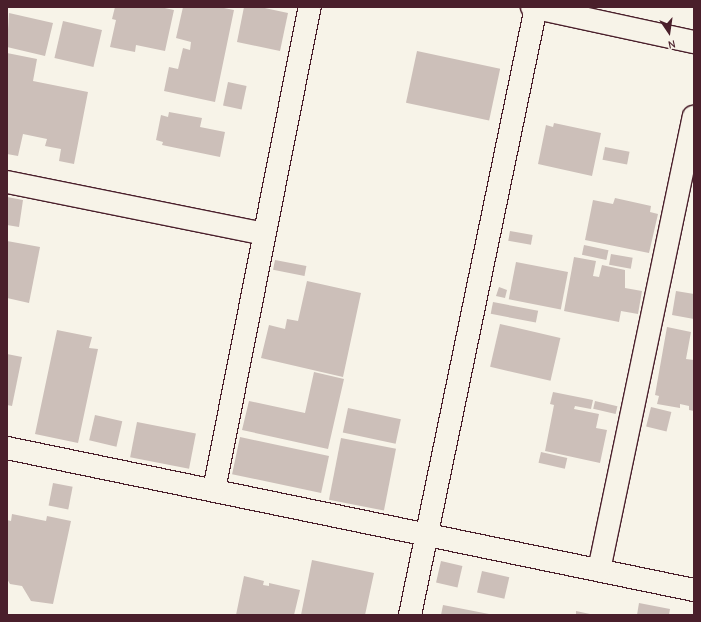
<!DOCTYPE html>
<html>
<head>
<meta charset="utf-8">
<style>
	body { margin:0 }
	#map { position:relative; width:701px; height:622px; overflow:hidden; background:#f7f3e8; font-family:"Comic Neue",sans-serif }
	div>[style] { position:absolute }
	.building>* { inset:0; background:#ccbfb9; transform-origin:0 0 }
	.roads { filter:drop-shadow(1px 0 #4a1f2b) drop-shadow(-1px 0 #4a1f2b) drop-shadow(0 1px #4a1f2b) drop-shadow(0 -1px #4a1f2b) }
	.minor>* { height:22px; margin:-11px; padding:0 11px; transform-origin:11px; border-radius:11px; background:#f7f3e8 }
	span { translate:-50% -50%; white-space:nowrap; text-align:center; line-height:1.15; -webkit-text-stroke:3px #f7f3e8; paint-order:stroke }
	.frame { position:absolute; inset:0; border:8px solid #4a1f2b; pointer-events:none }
	.north { position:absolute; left:649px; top:12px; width:40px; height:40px; -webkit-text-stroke:3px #f7f3e8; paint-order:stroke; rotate:167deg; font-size:11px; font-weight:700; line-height:16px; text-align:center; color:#4a1f2b }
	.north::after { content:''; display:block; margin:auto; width:14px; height:18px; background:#4a1f2b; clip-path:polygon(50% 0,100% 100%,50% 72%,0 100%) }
</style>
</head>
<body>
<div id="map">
	<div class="building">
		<div style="clip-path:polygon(115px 7px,160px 7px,174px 10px,165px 51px,136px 45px,135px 52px,110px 47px,116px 20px,112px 19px)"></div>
		<div style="clip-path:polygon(183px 7px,219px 7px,234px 10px,215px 102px,164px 91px,169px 67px,178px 69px,183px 48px,190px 50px,191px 42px,176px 38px)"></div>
		<div style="clip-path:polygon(244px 7px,260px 7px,288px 13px,280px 51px,237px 42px)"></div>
		<div style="clip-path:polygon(9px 13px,53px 23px,45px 56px,7px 47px)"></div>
		<div style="left:63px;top:21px;width:40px;height:38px;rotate:13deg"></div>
		<div style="left:417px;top:51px;width:85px;height:53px;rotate:12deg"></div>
		<div style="clip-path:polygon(7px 53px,37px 59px,33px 81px,88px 92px,74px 164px,59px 161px,61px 149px,45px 146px,47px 139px,23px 134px,18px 156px,7px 154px)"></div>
		<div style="left:228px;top:82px;width:19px;height:24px;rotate:12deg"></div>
		<div style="clip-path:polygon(169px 112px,202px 118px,200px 127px,225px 132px,220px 157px,162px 145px,163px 142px,156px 140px,161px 115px,168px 117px)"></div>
		<div style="clip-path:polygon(554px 123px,601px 133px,592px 176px,538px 164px,546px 125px,553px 127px)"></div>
		<div style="left:605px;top:147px;width:25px;height:13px;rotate:11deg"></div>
		<div style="clip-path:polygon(7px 197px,23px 200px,19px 227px,7px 225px)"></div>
		<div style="clip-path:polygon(615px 198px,651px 206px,650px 212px,658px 214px,649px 253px,585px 240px,593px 200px,613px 204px)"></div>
		<div style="left:510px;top:231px;width:23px;height:10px;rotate:10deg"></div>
		<div style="clip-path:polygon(7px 241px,40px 247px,29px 303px,7px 298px)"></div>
		<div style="left:584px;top:245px;width:25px;height:10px;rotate:12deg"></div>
		<div style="left:611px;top:254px;width:22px;height:11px;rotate:10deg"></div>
		<div style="clip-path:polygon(574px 257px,596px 261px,593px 276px,599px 277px,602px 265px,625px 270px,625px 288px,642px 291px,638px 314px,621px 311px,619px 322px,564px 311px)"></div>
		<div style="left:275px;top:260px;width:32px;height:10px;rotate:11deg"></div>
		<div style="left:516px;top:262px;width:53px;height:38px;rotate:11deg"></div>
		<div style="clip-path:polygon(307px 281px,361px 293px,343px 377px,261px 358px,269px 325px,285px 329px,287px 319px,298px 321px)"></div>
		<div style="clip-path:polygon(499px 287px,507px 290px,505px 298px,496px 296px)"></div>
		<div style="clip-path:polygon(676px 291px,694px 294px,694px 319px,672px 315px)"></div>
		<div style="left:493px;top:302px;width:46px;height:12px;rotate:11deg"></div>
		<div style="left:500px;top:324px;width:62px;height:44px;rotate:13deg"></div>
		<div style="clip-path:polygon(667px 327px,691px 332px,686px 359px,694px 360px,694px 411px,689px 410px,689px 406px,680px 404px,680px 408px,657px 404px,659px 396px,655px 395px)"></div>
		<div style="clip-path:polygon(57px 330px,92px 337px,89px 348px,98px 349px,78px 443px,35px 434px)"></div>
		<div style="clip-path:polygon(7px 354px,22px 357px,12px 406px,7px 405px)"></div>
		<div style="clip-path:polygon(314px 372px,344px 379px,328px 449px,242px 430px,249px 401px,305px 413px)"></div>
		<div style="clip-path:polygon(553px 392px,593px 400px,591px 409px,575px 406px,574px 409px,599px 414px,596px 428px,607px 430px,600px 463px,545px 451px,554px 405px,550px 404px)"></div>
		<div style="left:595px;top:401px;width:23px;height:8px;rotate:13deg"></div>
		<div style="left:651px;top:407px;width:21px;height:20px;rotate:14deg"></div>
		<div style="left:348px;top:408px;width:54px;height:25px;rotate:12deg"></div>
		<div style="left:95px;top:415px;width:28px;height:26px;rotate:13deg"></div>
		<div style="left:137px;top:422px;width:60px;height:36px;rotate:11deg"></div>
		<div style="left:240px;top:437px;width:91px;height:38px;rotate:12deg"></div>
		<div style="left:341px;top:438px;width:56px;height:63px;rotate:11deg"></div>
		<div style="left:541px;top:452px;width:27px;height:11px;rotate:13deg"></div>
		<div style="left:53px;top:483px;width:20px;height:23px;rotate:11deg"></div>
		<div style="clip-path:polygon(12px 514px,46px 521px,47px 516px,71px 521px,53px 604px,31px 601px,22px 586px,10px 584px,7px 579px,7px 520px,11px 521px)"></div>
		<div style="clip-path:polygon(312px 560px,374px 573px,365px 615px,301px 615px)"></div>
		<div style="left:441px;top:561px;width:22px;height:22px;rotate:13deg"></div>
		<div style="left:482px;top:571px;width:28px;height:22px;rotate:13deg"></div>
		<div style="clip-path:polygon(244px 576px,264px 581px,263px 585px,269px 586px,269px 583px,300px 590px,294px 615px,236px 615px)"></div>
		<div style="clip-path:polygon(639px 603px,670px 609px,669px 615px,637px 615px)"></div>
		<div style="clip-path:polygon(443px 605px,489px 614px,489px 615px,441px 615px)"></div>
		<div style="clip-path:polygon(576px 611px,590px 614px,590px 615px,576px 615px)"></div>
	</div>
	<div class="roads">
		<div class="minor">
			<div style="left:532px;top:7px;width:166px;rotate:12.2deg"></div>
			<div style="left:7px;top:182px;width:262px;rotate:11.4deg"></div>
			<div style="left:7px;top:448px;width:702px;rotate:11.68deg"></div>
			<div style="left:214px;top:490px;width:492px;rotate:-78.8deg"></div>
			<div style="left:599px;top:570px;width:463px;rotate:-78.2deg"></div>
			<div style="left:410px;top:615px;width:621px;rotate:-78.29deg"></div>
		</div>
	</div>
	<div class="frame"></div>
	<div class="north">N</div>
</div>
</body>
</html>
